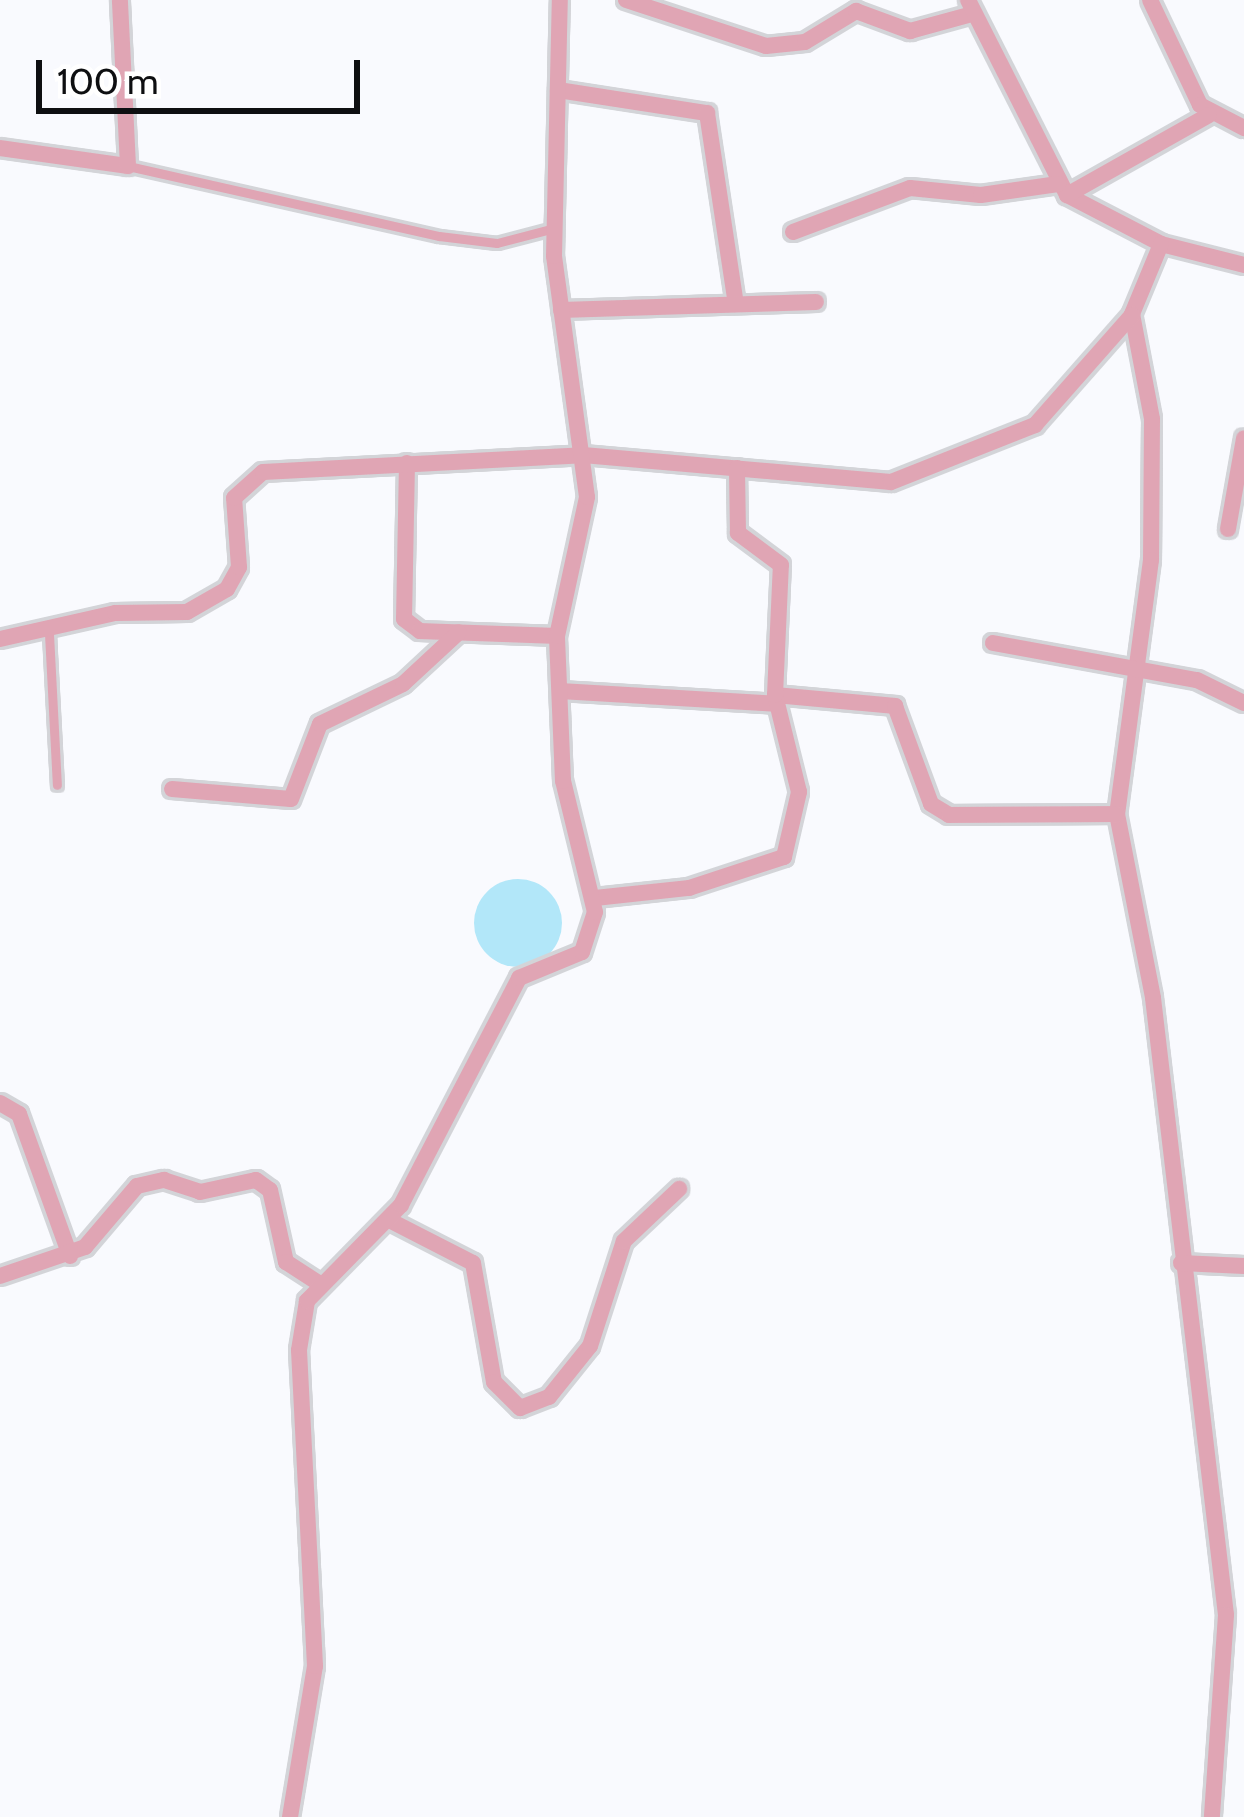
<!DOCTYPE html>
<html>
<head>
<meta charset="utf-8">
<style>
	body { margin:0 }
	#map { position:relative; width:1244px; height:1817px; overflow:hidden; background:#f9fafe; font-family:Cabin,sans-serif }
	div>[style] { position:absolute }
	.water>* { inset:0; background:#b2e7f9 }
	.round { border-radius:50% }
	.roads { filter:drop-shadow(3px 0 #d3d4d8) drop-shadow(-3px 0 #d3d4d8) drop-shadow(0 3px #d3d4d8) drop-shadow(0 -3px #d3d4d8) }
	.service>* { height:9px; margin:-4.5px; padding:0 4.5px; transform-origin:4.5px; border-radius:4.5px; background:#e0a5b4 }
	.minor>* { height:16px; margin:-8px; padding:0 8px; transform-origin:8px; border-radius:8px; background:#e0a5b4 }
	span { translate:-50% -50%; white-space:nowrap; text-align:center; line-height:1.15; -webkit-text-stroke:10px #fff; paint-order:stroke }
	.scale { position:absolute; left:36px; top:60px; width:324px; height:54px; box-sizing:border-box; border:6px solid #0e0f11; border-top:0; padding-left:15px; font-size:36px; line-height:42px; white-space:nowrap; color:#0e0f11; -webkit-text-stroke:9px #fff; paint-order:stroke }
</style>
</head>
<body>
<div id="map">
	<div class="water">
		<div class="round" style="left:474px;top:879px;width:88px;height:88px"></div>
	</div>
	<div class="roads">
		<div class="service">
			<div style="left:128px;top:166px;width:319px;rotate:12.7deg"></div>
			<div style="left:439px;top:236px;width:58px;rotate:6.9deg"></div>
			<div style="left:497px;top:243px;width:59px;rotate:-14.7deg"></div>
			<div style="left:49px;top:634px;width:151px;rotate:87deg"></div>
		</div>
		<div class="minor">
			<div style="left:626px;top:0;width:147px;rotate:18.2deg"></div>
			<div style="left:766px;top:46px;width:39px;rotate:-6deg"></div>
			<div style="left:805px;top:42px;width:60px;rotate:-31.3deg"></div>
			<div style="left:856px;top:11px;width:58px;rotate:20.3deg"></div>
			<div style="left:910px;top:31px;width:64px;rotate:-15.3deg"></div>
			<div style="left:968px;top:0;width:219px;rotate:63.1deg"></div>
			<div style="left:1067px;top:195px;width:106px;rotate:27.5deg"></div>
			<div style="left:1161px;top:244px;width:86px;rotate:14.2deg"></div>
			<div style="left:1150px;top:0;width:116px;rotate:64.5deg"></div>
			<div style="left:1200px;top:105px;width:50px;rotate:27.6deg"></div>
			<div style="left:558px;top:90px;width:151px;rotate:8.8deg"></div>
			<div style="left:707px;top:113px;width:193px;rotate:81.4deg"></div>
			<div style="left:0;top:148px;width:129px;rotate:8deg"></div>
			<div style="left:128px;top:166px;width:166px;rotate:-92.8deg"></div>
			<div style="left:1067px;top:195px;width:163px;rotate:-29.4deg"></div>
			<div style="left:793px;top:232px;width:125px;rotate:-20.6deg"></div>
			<div style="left:910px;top:188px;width:71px;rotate:5.6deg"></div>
			<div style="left:981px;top:195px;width:78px;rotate:-8.1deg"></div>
			<div style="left:1161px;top:244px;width:76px;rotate:112.5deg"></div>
			<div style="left:1132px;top:314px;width:107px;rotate:79.2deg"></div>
			<div style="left:1152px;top:419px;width:141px;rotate:90.4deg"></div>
			<div style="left:1151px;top:560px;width:256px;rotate:97.6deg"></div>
			<div style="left:1117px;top:814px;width:187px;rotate:78.9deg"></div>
			<div style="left:1153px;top:998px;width:621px;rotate:83.25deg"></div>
			<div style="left:1226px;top:1615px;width:202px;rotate:94deg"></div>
			<div style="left:561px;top:310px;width:255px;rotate:-1.8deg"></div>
			<div style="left:407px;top:463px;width:156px;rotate:91.1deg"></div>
			<div style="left:404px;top:619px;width:20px;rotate:37deg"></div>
			<div style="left:420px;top:631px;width:137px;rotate:2.1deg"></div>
			<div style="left:1228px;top:529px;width:92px;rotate:-80deg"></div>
			<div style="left:0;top:639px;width:118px;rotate:-12.7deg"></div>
			<div style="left:115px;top:613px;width:72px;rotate:-0.8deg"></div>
			<div style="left:187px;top:612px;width:46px;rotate:-29.9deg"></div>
			<div style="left:227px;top:589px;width:25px;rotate:-61deg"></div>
			<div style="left:239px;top:567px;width:69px;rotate:-94.1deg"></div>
			<div style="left:234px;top:498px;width:39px;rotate:-42deg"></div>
			<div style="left:263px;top:472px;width:320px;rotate:-3deg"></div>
			<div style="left:583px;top:455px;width:309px;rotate:5deg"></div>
			<div style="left:891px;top:482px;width:155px;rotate:-21.6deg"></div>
			<div style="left:1035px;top:425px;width:147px;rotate:-48.6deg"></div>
			<div style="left:993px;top:643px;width:207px;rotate:10.3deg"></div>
			<div style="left:1197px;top:680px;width:52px;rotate:26.1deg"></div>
			<div style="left:560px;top:691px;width:216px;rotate:3.4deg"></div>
			<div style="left:775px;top:695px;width:121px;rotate:5.2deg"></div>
			<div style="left:895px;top:706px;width:104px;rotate:69.8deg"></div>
			<div style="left:931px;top:804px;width:21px;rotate:31deg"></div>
			<div style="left:949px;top:815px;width:168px;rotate:-0.3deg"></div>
			<div style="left:172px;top:789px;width:119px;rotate:4.8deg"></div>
			<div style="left:291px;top:799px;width:80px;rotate:-68.9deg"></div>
			<div style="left:320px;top:724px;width:92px;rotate:-25.7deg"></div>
			<div style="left:403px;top:684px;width:76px;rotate:-42.9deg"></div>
			<div style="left:595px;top:898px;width:95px;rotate:-6.1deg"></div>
			<div style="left:689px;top:888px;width:100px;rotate:-18.1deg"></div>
			<div style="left:784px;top:857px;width:67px;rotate:-77deg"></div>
			<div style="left:799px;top:792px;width:100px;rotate:-103.9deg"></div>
			<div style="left:775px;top:695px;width:130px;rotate:-87.4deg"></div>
			<div style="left:781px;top:565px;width:54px;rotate:-143.3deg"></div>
			<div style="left:738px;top:533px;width:65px;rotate:-90.9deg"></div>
			<div style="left:0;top:1103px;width:22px;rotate:30deg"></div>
			<div style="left:19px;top:1114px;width:151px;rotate:70.2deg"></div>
			<div style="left:389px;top:1220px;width:94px;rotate:27.1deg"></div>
			<div style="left:473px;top:1263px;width:121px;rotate:80deg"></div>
			<div style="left:494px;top:1382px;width:37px;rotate:45deg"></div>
			<div style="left:520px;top:1408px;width:31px;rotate:-21deg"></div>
			<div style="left:549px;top:1397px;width:65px;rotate:-51.2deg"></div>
			<div style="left:590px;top:1346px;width:110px;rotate:-72.1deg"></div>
			<div style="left:624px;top:1241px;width:76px;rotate:-43.4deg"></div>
			<div style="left:1181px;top:1263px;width:63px;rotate:2.7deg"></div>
			<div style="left:0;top:1276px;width:90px;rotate:-18.8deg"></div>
			<div style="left:85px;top:1247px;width:80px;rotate:-49.6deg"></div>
			<div style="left:137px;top:1186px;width:28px;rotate:-13deg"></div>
			<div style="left:164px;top:1180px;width:38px;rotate:18deg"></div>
			<div style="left:200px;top:1192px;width:57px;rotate:-12.1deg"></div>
			<div style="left:256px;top:1180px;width:17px;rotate:36deg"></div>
			<div style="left:270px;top:1190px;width:74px;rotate:77.5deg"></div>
			<div style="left:286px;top:1262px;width:40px;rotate:32.9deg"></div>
			<div style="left:290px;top:1817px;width:153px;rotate:-80.6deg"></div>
			<div style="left:315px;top:1666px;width:316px;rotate:-92.9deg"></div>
			<div style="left:299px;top:1350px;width:50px;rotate:-80.7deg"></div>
			<div style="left:307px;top:1301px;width:134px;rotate:-45.6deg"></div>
			<div style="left:401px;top:1205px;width:256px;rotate:-62.5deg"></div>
			<div style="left:519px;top:978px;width:68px;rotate:-22.4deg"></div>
			<div style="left:582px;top:952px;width:42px;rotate:-72deg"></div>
			<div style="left:595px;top:912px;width:135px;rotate:-103.7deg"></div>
			<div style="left:563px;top:781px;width:145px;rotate:-92.4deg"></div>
			<div style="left:557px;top:636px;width:142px;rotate:-77.8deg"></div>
			<div style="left:587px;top:497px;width:243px;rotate:-97.8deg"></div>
			<div style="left:554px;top:256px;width:256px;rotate:-88.7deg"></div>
		</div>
	</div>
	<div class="scale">100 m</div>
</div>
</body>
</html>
